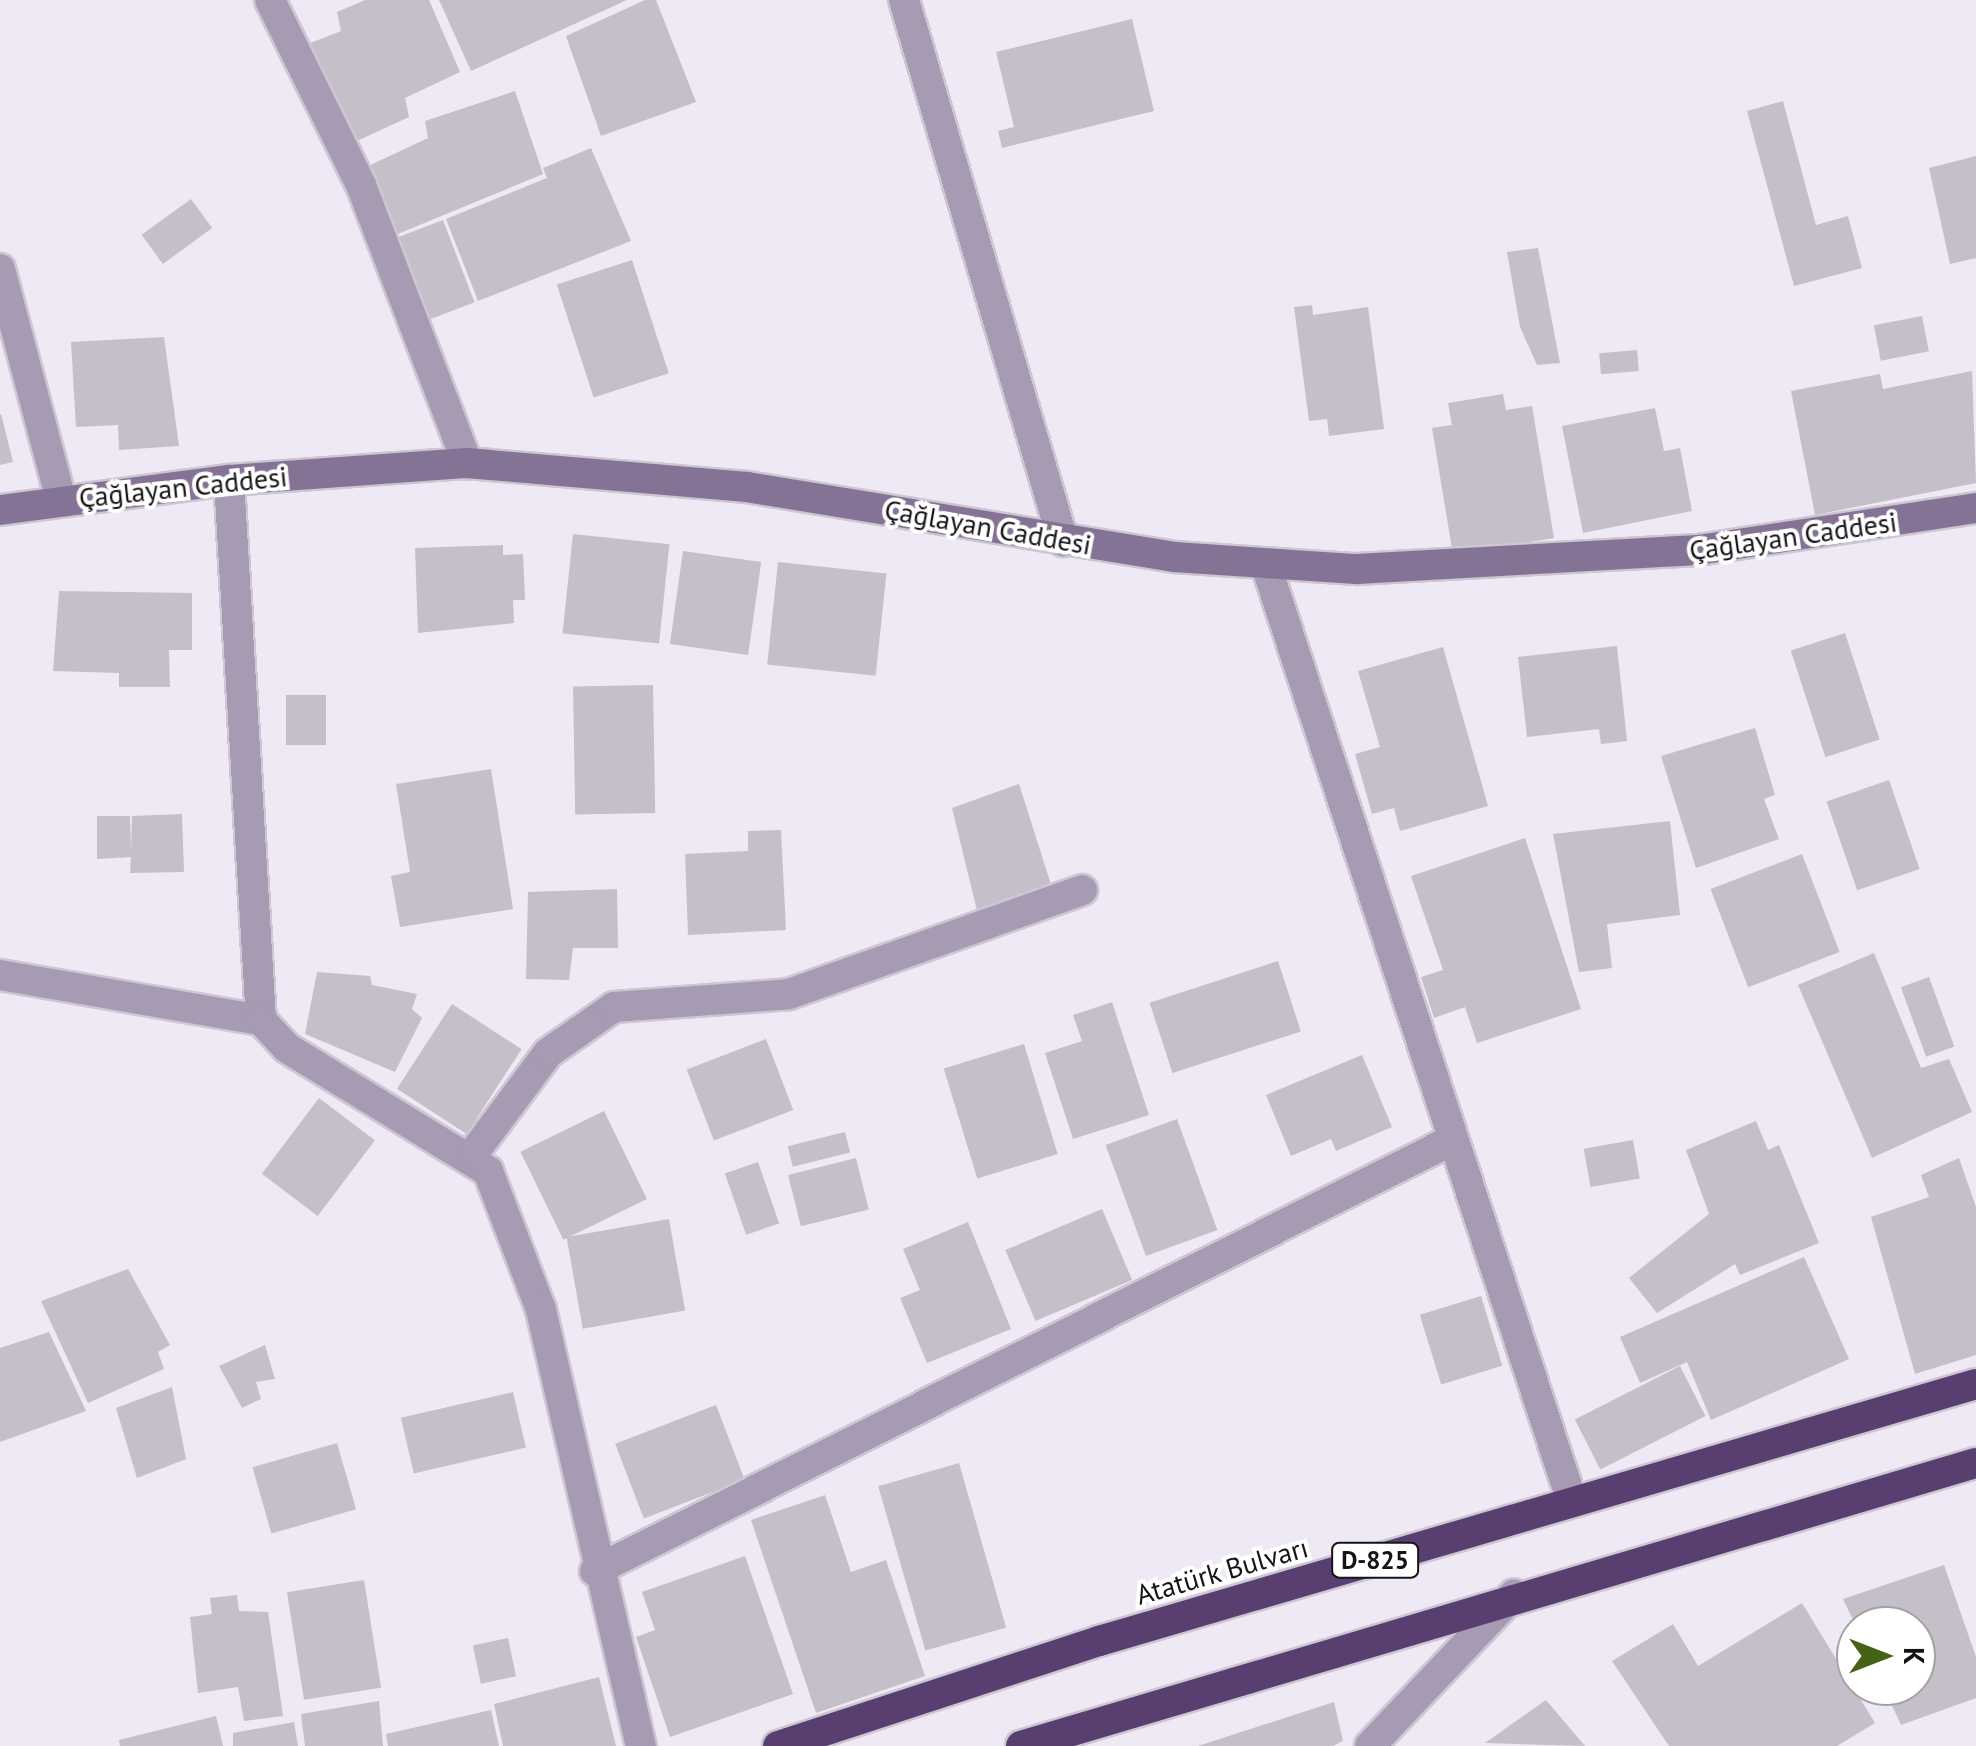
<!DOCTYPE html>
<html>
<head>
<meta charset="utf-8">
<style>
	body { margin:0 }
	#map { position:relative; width:1976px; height:1746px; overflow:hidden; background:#efe9f5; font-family:"PT Sans",sans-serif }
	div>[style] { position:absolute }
	.building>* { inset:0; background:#c5bfca; transform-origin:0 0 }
	.roads { filter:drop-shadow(2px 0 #ccc7d2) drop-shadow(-2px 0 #ccc7d2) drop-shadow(0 2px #ccc7d2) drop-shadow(0 -2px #ccc7d2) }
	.street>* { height:30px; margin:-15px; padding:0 15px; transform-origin:15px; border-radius:15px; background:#a69bb3 }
	.secondary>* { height:30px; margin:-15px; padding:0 15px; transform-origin:15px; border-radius:15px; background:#857396 }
	.highway>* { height:30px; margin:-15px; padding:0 15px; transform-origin:15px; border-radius:15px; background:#583f6f }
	span { translate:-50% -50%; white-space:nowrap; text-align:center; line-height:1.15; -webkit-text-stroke:8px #fff; paint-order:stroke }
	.shield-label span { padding:2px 8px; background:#fff; border:2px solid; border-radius:8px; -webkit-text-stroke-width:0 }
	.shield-label { font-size:25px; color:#161418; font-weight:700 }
	.street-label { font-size:28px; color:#161418 }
	.north { position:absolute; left:1836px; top:1606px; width:100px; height:100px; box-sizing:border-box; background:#fff; border:2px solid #a2a1a3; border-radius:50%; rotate:90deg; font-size:28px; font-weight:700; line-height:40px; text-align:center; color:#161418 }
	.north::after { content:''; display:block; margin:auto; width:35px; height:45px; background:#466214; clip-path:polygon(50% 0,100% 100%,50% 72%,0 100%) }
</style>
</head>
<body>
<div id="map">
	<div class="building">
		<div style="clip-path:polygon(365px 0,429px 0,460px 72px,405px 98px,409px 117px,344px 147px,300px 47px,341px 31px,337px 12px)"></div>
		<div style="clip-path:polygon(439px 0,627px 0,471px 71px)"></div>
		<div style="clip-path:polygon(645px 0,656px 0,696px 102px,601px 136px,566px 36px)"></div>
		<div style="clip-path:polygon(1132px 19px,1154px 111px,1002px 148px,998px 131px,1014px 127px,996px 52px)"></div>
		<div style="clip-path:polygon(515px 91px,543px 174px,388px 238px,364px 168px,428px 138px,425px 121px)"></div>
		<div style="clip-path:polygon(1783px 101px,1816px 225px,1848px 216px,1862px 268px,1794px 286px,1747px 111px)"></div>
		<div style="clip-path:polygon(591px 148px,631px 241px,478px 301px,446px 219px,547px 178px,543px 168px)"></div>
		<div style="clip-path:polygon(1976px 156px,1976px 258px,1950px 264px,1929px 168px)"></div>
		<div style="left:191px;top:199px;width:36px;height:61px;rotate:54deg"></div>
		<div style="left:443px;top:220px;width:88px;height:56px;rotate:69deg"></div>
		<div style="clip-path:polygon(1538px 248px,1560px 363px,1537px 365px,1520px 327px,1507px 252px)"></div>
		<div style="left:632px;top:260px;width:119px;height:79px;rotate:72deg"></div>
		<div style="clip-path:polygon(1312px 305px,1313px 315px,1368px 307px,1384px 429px,1329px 436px,1327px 419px,1309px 421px,1294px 307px)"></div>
		<div style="left:1922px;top:316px;width:36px;height:49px;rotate:79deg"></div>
		<div style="clip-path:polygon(164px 337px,179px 446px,119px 450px,118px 425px,76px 427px,71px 342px)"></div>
		<div style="left:1637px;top:350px;width:21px;height:38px;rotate:85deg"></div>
		<div style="clip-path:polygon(1972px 371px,1976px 483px,1815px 515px,1791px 391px,1880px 374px,1883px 389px)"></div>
		<div style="clip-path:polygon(1503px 394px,1506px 410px,1532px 406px,1554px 538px,1453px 555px,1432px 428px,1452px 425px,1448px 403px)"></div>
		<div style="clip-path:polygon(1655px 408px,1664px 451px,1680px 448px,1692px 511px,1583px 533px,1562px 426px)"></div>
		<div style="clip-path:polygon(1px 414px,13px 462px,0 465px,0 415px)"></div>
		<div style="left:573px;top:534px;width:97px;height:100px;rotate:6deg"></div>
		<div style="clip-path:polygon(503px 545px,503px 555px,523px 554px,525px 600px,513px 600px,514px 623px,418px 633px,415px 548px)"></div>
		<div style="left:683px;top:551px;width:79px;height:94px;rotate:8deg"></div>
		<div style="left:778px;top:562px;width:109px;height:103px;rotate:6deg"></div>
		<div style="clip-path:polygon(59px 591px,192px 593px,192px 650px,169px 650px,170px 687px,119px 687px,119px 673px,53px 671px)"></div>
		<div style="left:1845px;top:633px;width:112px;height:57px;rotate:72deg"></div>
		<div style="clip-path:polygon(1617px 646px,1627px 741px,1601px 744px,1599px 729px,1527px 737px,1518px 657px)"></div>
		<div style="clip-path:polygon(1443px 647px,1488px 806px,1400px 831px,1394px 808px,1372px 814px,1355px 754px,1380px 747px,1358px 671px)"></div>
		<div style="left:653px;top:685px;width:128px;height:80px;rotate:89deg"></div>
		<div style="left:286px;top:695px;width:40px;height:50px"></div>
		<div style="clip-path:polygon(1755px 728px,1775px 795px,1764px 799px,1779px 839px,1696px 868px,1661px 756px)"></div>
		<div style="clip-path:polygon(491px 769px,513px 909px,400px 927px,391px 876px,410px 872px,396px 784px)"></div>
		<div style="left:1889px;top:780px;width:94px;height:66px;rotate:71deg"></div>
		<div style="clip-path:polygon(1019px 784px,1055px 897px,980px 923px,952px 808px)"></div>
		<div style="clip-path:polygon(182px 814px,184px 872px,130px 873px,131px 857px,97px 859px,97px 816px,130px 816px,131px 851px,132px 816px)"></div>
		<div style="clip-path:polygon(1670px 821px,1680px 915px,1607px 924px,1612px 968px,1579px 972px,1553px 834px)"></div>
		<div style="clip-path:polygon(781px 830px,786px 930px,688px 935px,685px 854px,748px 851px,748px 831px)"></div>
		<div style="clip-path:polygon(1525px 838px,1581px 1009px,1477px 1043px,1465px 1007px,1434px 1018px,1421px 977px,1443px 970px,1411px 876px)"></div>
		<div style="left:1802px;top:854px;width:105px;height:98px;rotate:69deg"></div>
		<div style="clip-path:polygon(617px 889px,618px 948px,573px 948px,569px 980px,526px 979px,528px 892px)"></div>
		<div style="clip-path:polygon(1874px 953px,1921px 1068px,1949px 1059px,1972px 1112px,1872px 1158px,1798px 985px)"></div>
		<div style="left:1278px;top:961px;width:74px;height:135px;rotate:72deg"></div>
		<div style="clip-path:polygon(317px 972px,370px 976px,372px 985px,417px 994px,412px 1009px,422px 1018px,395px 1072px,305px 1034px)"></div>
		<div style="left:1929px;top:977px;width:74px;height:30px;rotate:70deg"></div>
		<div style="clip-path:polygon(1112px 1002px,1149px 1115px,1073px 1139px,1045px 1053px,1082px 1041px,1073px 1015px)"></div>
		<div style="left:452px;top:1004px;width:83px;height:101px;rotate:33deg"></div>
		<div style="left:766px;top:1039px;width:76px;height:85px;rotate:69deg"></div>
		<div style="left:1024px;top:1044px;width:115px;height:84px;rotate:73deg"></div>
		<div style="clip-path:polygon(1362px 1055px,1392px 1127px,1336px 1151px,1331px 1139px,1291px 1156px,1266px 1095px)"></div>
		<div style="left:319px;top:1098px;width:70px;height:95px;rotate:37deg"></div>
		<div style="left:604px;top:1111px;width:98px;height:93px;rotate:64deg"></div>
		<div style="left:1177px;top:1119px;width:118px;height:76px;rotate:70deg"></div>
		<div style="clip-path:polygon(1756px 1121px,1768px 1150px,1779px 1145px,1819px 1243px,1740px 1275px,1735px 1264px,1657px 1313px,1629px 1278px,1709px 1214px,1686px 1150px)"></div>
		<div style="left:845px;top:1132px;width:21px;height:59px;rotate:76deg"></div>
		<div style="left:1633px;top:1140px;width:39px;height:50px;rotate:80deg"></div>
		<div style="left:856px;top:1158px;width:53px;height:70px;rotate:76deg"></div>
		<div style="clip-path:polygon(1959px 1158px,1976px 1207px,1976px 1355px,1915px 1374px,1871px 1217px,1929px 1197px,1921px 1175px)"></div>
		<div style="left:758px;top:1162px;width:65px;height:35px;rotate:71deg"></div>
		<div style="left:1102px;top:1209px;width:77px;height:105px;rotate:67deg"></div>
		<div style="left:669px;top:1219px;width:93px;height:104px;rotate:80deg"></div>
		<div style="clip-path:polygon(968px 1222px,1011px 1329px,927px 1363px,900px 1298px,920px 1290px,903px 1249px)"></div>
		<div style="clip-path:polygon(1804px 1257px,1849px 1359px,1711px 1420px,1687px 1362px,1640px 1383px,1620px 1337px)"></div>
		<div style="clip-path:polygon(128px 1269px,170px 1345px,158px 1352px,164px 1369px,88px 1403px,41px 1301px)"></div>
		<div style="left:1481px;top:1296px;width:73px;height:64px;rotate:73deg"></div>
		<div style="clip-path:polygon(49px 1332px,86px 1411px,0 1442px,0 1348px)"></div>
		<div style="clip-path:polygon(265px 1345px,275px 1379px,256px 1382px,261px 1399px,242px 1408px,219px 1366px)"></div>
		<div style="left:1680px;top:1366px;width:56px;height:118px;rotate:63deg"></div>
		<div style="clip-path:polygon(172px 1387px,186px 1459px,137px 1478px,116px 1408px)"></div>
		<div style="left:513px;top:1392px;width:57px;height:115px;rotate:77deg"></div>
		<div style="left:716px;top:1405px;width:80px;height:108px;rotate:69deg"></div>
		<div style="left:337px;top:1443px;width:69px;height:88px;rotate:74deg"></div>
		<div style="left:959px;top:1463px;width:171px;height:84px;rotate:74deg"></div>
		<div style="clip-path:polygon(825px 1495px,851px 1572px,886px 1560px,925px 1676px,816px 1713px,751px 1520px)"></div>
		<div style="clip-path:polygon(745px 1556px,793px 1694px,670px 1737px,636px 1637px,655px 1630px,642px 1592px)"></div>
		<div style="clip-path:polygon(1944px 1565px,1976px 1657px,1976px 1698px,1901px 1725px,1883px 1686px,1916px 1686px,1916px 1626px,1856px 1626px,1843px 1599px)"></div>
		<div style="left:364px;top:1580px;width:109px;height:78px;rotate:81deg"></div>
		<div style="clip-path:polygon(237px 1595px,239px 1611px,268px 1612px,283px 1716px,244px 1721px,238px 1687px,198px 1693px,190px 1617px,212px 1614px,210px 1598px)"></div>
		<div style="clip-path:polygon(1802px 1603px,1875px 1723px,1837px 1746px,1669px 1746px,1612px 1661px,1673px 1624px,1698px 1666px)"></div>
		<div style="left:508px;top:1638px;width:39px;height:36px;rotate:78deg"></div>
		<div style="clip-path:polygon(599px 1677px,616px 1746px,503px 1746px,494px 1704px)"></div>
		<div style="clip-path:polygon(1546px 1700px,1585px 1746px,1485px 1743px)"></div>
		<div style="clip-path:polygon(379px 1701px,383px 1746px,305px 1746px,301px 1714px)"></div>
		<div style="clip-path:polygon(1334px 1702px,1343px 1741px,1333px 1746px,1198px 1746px)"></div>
		<div style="clip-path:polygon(491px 1710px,499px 1746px,388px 1746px,386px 1734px)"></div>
		<div style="clip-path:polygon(216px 1716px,223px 1746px,120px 1746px,119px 1740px)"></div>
		<div style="clip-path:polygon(294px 1722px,298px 1746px,233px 1746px,233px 1733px)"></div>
	</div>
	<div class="roads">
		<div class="street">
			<div style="left:270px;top:0;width:206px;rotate:63.8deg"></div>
			<div style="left:361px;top:185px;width:298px;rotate:69.1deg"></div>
			<div style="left:904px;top:0;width:564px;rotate:73.62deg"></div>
			<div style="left:0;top:269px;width:239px;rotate:75.2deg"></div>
			<div style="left:229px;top:480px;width:541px;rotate:86.61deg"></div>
			<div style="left:1266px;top:565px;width:986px;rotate:71.91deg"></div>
			<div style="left:0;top:975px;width:265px;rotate:9.8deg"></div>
			<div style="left:261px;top:1020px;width:38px;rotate:47deg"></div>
			<div style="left:287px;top:1048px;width:236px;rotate:31.5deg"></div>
			<div style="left:488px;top:1171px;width:149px;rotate:69.1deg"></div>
			<div style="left:541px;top:1310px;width:447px;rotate:77.1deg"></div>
			<div style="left:472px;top:1155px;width:127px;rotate:-53.3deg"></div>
			<div style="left:548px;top:1053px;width:80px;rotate:-34.9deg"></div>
			<div style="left:614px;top:1007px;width:175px;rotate:-4.2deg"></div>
			<div style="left:789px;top:994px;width:311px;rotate:-19.5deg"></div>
			<div style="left:595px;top:1571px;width:957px;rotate:-26.7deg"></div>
			<div style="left:1370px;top:1746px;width:209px;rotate:-46.5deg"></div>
		</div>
		<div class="secondary">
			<div style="left:0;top:510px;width:231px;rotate:-7.5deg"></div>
			<div style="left:229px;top:480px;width:239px;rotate:-4.1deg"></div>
			<div style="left:467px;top:463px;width:281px;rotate:4.9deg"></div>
			<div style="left:747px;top:487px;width:433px;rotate:9.3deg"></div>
			<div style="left:1174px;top:557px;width:183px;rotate:3.8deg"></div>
			<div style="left:1357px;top:569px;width:342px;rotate:-3.2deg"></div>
			<div style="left:1698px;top:550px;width:281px;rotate:-8.6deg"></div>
		</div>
		<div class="highway">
			<div style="left:778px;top:1746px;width:338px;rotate:-18.1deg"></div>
			<div style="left:1099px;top:1641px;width:914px;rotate:-16.33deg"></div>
			<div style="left:1021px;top:1746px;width:996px;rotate:-16.51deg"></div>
		</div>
	</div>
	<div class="shield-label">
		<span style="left:1375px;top:1560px">D-825</span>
	</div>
	<div class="street-label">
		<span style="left:183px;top:487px;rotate:-6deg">Çağlayan Caddesi</span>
		<span style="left:988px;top:527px;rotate:10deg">Çağlayan Caddesi</span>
		<span style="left:1793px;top:536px;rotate:-8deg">Çağlayan Caddesi</span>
		<span style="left:1222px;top:1571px;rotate:-16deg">Atatürk Bulvarı</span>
	</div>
	<div class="north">K</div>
</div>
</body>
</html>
